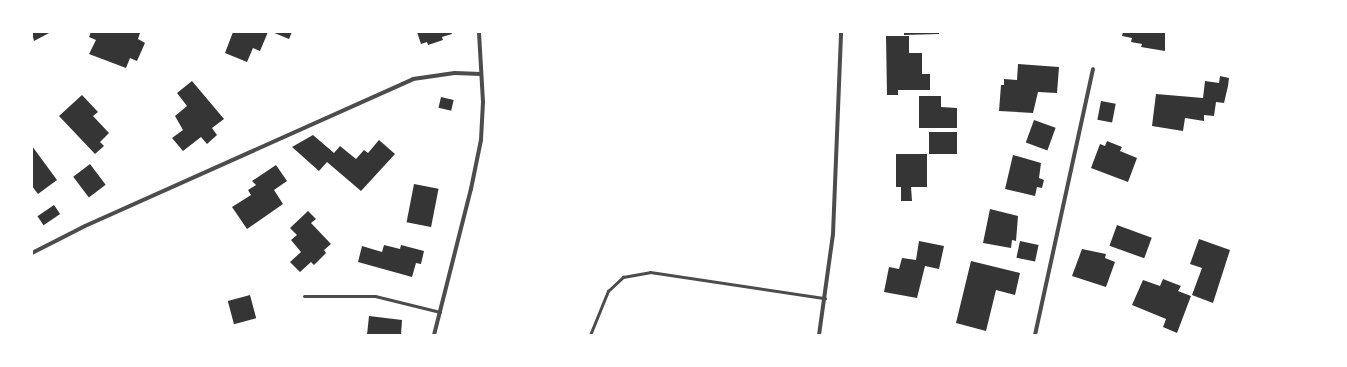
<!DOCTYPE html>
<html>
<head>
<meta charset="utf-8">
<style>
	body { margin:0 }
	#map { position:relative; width:1347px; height:367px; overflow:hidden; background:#fff; font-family:Raleway,sans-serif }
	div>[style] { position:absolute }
	.building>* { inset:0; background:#353535; transform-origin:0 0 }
	.service>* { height:3px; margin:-1.5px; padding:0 1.5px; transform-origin:1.5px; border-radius:1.5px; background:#4c4c4c }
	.minor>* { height:4px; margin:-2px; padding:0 2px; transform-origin:2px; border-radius:2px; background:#4c4c4c }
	span { translate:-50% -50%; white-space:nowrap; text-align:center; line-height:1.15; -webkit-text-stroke:4px #fff; paint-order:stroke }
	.frame { position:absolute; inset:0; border:33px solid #fff; pointer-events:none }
</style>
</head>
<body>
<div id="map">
	<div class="building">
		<div style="clip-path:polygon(32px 32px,51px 32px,34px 41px)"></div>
		<div style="clip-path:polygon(91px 32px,138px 32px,140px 33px,138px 39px,145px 43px,137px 61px,130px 58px,126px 68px,89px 54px,96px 40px,89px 37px)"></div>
		<div style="clip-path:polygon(233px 32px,241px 33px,268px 32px,260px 51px,253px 48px,247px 62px,225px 53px)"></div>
		<div style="clip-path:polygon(272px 32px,292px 32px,289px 39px)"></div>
		<div style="clip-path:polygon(417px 32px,451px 32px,452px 34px,442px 37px,443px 40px,428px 45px,427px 42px,421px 44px)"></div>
		<div style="clip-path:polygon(904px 32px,939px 32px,939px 34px,904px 35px)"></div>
		<div style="clip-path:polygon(1123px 32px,1165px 32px,1165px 51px,1141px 47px,1142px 44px,1131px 42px,1132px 38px,1122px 36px)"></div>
		<div style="clip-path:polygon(886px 36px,909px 36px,909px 53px,922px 53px,922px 74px,930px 74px,930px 90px,898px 90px,898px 95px,887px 95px)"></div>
		<div style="clip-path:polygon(1018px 64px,1059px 67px,1057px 93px,1038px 92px,1033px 113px,999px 111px,1001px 85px,1004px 85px,1004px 79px,1017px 80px)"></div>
		<div style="clip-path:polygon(1220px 76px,1229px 78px,1228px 86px,1224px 103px,1216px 102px,1214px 116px,1204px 115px,1204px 121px,1185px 118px,1183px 131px,1152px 126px,1156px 94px,1203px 98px,1205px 81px,1219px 83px)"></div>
		<div style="clip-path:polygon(192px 81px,224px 119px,212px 128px,217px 135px,207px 144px,201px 137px,183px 151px,172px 138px,183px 130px,175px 116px,187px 106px,177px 93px)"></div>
		<div style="clip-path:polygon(82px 95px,98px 112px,93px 116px,109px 133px,100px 142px,104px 146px,95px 154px,59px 116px)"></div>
		<div style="clip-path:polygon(919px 96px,941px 96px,941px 107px,957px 108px,957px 128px,919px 128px)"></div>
		<div style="left:441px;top:97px;width:13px;height:11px;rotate:13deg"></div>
		<div style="left:1101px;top:101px;width:15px;height:19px;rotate:11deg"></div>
		<div style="left:1034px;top:120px;width:23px;height:24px;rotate:20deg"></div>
		<div style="left:929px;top:132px;width:28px;height:22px"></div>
		<div style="clip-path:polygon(313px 135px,334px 153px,340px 146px,356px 159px,364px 150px,368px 153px,379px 140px,395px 154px,361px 191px,327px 162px,319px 171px,292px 147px)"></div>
		<div style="clip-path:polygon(1107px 141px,1122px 147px,1120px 151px,1137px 158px,1128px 182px,1091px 168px,1100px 144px,1105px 146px)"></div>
		<div style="clip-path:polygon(32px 146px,57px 180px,38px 194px,32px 186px)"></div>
		<div style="clip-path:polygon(896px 154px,927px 154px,927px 187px,911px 187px,912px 201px,901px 201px,901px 187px,896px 187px)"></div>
		<div style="clip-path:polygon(1013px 155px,1041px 163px,1039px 178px,1044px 180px,1042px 188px,1037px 187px,1035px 196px,1005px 189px)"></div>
		<div style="left:90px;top:164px;width:26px;height:21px;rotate:53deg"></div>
		<div style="clip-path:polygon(276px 165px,287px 181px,274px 190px,283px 204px,247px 229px,232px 207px,251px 195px,248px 190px,256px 185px,252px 181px)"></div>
		<div style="left:414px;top:184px;width:25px;height:39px;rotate:11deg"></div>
		<div style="left:54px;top:205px;width:11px;height:20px;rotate:56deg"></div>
		<div style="clip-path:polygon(990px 209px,1018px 216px,1016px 241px,1012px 240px,1011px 248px,983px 243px)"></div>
		<div style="clip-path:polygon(308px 211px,316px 219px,311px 223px,331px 244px,324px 250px,326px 253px,314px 265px,311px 262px,300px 272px,290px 262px,301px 252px,291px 240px,297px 235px,290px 228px)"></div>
		<div style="left:1117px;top:225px;width:37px;height:22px;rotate:20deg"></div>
		<div style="clip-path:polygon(1199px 239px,1230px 250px,1213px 303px,1192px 295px,1202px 268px,1190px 264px)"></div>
		<div style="clip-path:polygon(919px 241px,944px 246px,939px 269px,925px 266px,917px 298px,884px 292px,889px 267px,899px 269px,902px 258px,916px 260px)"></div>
		<div style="left:1020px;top:241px;width:19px;height:17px;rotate:12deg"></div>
		<div style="clip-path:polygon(384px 245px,400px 249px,401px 245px,424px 251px,421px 264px,416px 263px,412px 277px,358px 262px,362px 246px,382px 252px)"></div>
		<div style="clip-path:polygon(1082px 249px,1106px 254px,1105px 258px,1115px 262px,1106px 287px,1072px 276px)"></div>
		<div style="clip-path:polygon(971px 261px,1020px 273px,1015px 295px,996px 290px,986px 331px,956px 323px)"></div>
		<div style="clip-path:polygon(1163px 279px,1181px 286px,1178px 291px,1191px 296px,1177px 333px,1163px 327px,1166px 319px,1132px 305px,1143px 280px,1160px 286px)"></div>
		<div style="left:250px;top:295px;width:24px;height:23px;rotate:75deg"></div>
		<div style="clip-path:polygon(369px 316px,402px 320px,401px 335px,367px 335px)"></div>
	</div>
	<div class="service">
		<div style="left:304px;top:296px;width:71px"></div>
		<div style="left:375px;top:296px;width:67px;rotate:13.8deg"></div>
		<div style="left:590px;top:335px;width:48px;rotate:-67.8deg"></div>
		<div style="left:608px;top:291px;width:21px;rotate:-43deg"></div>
		<div style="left:623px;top:277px;width:27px;rotate:-10deg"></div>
		<div style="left:650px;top:272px;width:177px;rotate:8.5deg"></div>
	</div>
	<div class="minor">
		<div style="left:32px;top:253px;width:59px;rotate:-27deg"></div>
		<div style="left:85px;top:226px;width:359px;rotate:-24.1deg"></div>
		<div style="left:413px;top:79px;width:42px;rotate:-8.1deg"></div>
		<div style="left:455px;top:73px;width:26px;rotate:2deg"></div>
		<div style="left:434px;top:335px;width:151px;rotate:-75.8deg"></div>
		<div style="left:471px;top:189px;width:50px;rotate:-78.5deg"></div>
		<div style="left:481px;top:140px;width:38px;rotate:-87deg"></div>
		<div style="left:483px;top:102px;width:70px;rotate:-93.3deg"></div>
		<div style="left:819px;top:335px;width:102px;rotate:-82.1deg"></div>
		<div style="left:833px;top:234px;width:202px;rotate:-87.7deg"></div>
		<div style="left:1035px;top:335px;width:272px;rotate:-77.7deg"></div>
	</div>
	<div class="frame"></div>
</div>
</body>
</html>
